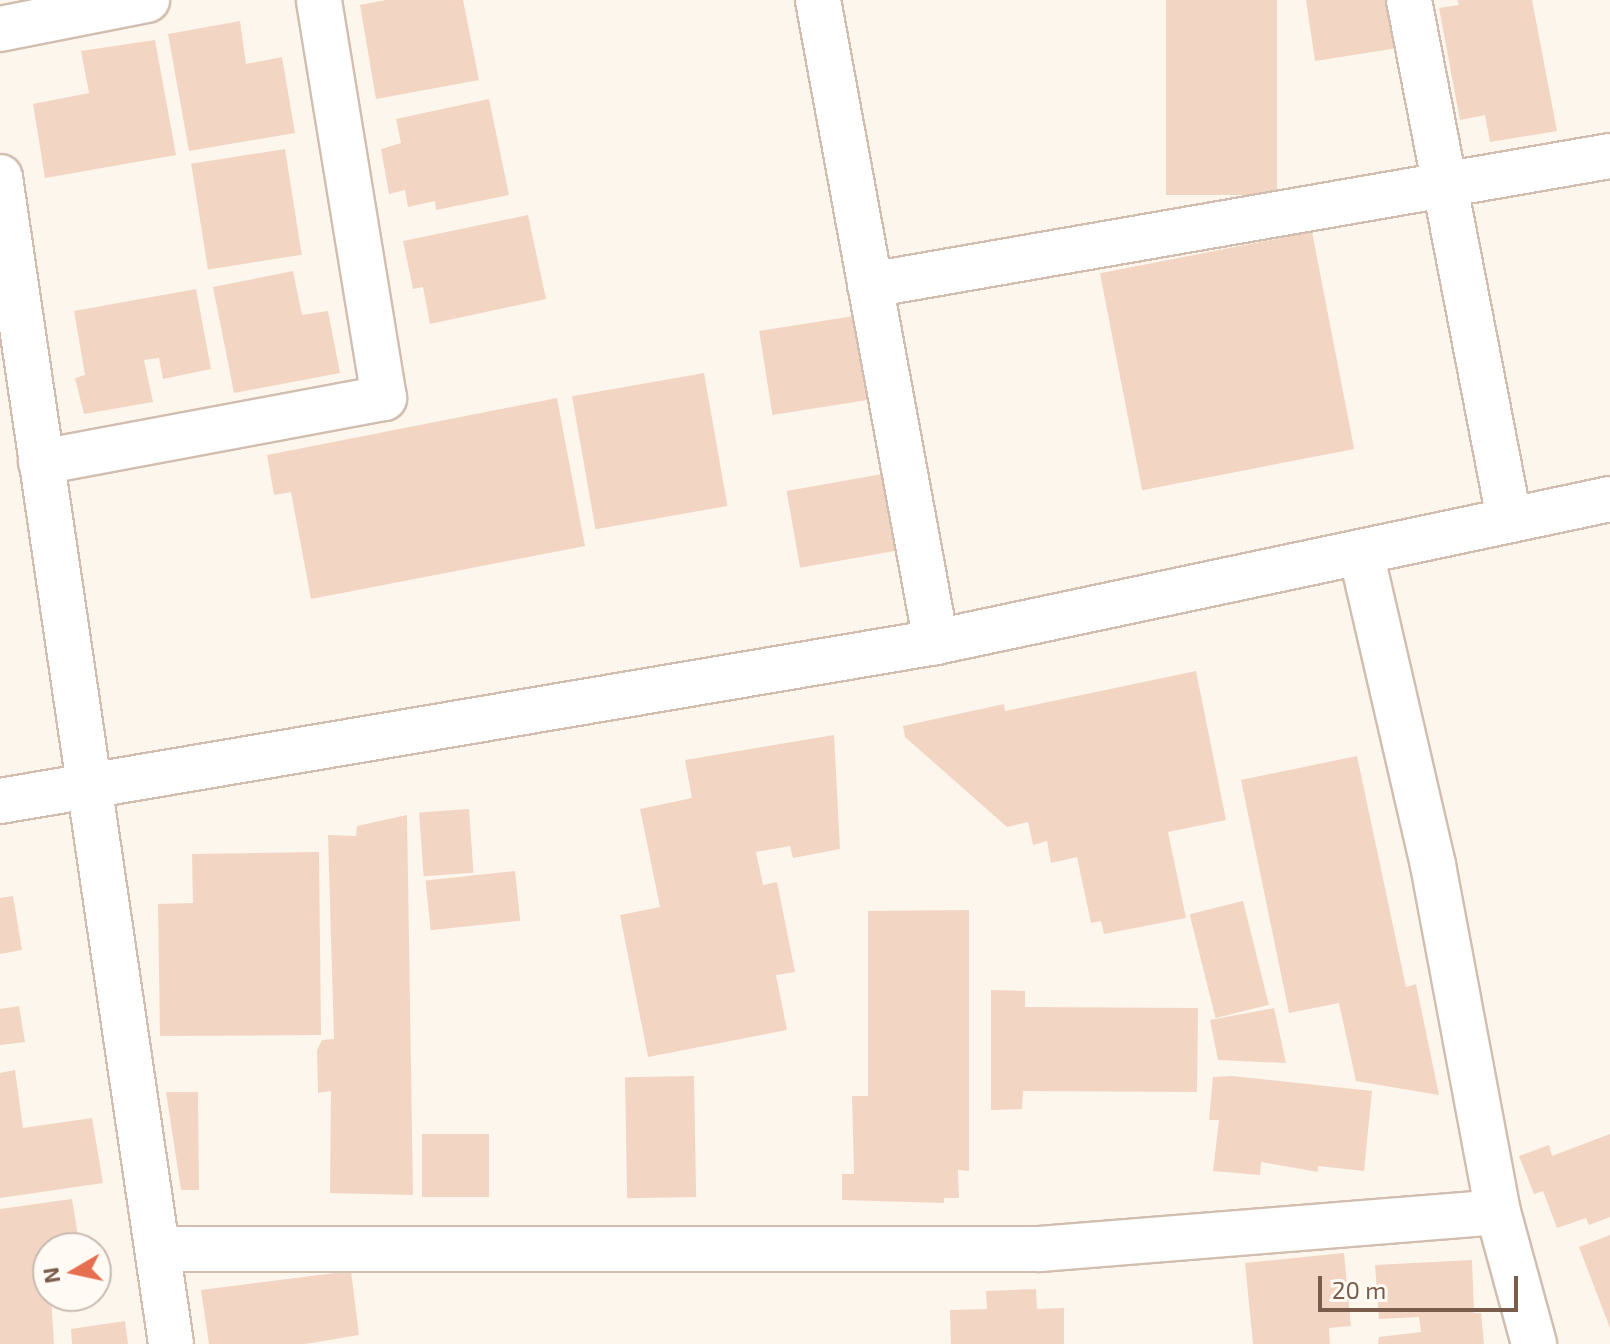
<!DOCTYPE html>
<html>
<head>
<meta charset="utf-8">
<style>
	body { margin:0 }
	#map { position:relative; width:1610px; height:1344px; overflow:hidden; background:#fdf6ec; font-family:"Exo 2",sans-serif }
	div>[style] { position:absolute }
	.building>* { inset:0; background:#f3d5c3; transform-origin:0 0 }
	.roads { filter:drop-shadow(2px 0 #d1beb0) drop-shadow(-2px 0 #d1beb0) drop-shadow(0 2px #d1beb0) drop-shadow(0 -2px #d1beb0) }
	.street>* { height:44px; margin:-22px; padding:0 22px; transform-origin:22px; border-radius:22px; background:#fff }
	.secondary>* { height:44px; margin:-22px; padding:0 22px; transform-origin:22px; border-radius:22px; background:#fff }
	span { translate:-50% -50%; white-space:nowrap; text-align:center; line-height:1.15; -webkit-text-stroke:8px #fffaf3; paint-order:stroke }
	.north { position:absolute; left:32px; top:1232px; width:80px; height:80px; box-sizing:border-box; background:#fffaf3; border:2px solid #cabbb1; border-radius:50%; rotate:261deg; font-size:22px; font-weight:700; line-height:32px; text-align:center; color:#7a5c4d }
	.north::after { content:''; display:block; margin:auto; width:28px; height:36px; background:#e76f51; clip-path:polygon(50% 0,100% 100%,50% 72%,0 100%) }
	.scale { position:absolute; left:1318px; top:1276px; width:200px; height:36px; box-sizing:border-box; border:4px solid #7a5c4d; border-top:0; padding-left:10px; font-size:24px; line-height:28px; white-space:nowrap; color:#7a5c4d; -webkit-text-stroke:6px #fffaf3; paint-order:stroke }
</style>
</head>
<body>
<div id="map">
	<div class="building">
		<div style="clip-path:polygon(386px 0,463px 0,479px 80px,376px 99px,360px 5px)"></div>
		<div style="left:1166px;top:0;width:111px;height:195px"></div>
		<div style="clip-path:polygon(1306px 0,1390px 0,1398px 48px,1315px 61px)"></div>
		<div style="clip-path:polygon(1457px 0,1532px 0,1557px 131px,1490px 142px,1485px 115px,1460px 120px,1439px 8px,1459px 5px)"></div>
		<div style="clip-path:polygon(240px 21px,246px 64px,282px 57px,295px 133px,189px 151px,168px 34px)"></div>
		<div style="clip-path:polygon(155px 40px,176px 155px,45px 178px,33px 104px,89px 93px,81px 51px)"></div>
		<div style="clip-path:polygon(489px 99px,509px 195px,436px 210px,435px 201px,408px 207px,405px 190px,389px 194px,381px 149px,401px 143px,396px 119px)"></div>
		<div style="left:285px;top:149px;width:107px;height:95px;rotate:81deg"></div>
		<div style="clip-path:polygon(528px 215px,546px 299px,430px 324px,423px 287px,413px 289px,403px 241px)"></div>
		<div style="left:1312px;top:232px;width:221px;height:216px;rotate:79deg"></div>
		<div style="clip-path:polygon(293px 271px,302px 315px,328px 311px,340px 373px,234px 393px,213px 287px)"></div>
		<div style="clip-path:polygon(196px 289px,211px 369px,163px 379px,159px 358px,144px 360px,153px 402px,84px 414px,75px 378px,85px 375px,74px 311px)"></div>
		<div style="left:854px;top:316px;width:85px;height:96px;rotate:81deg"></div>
		<div style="left:704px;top:373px;width:135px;height:134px;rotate:80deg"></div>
		<div style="clip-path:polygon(557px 398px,585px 546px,311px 599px,291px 492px,274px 495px,267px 455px)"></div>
		<div style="left:888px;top:473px;width:78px;height:103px;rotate:80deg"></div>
		<div style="clip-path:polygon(1196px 671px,1226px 820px,1168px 832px,1186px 918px,1104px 934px,1101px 921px,1091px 923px,1077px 857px,1051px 863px,1047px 841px,1033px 845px,1028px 822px,1007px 827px,905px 737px,903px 726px,1004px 704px,1005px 711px)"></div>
		<div style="clip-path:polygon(834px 735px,840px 849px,793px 858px,790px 846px,756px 852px,763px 885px,777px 882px,795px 972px,776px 975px,787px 1030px,648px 1057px,620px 915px,660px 907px,640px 809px,692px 798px,685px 760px)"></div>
		<div style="clip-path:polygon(1357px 756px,1406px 987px,1416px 984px,1439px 1095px,1356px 1081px,1339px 1003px,1289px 1013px,1241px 780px)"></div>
		<div style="left:469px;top:809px;width:64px;height:50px;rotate:86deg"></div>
		<div style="clip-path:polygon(407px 815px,413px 1195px,330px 1193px,331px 1091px,318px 1093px,317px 1050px,322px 1040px,334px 1039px,328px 835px,356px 836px,357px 826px)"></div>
		<div style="clip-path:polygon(319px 852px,321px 1035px,160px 1036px,158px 904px,193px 903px,192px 854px)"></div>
		<div style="left:515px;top:871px;width:50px;height:90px;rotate:84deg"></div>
		<div style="clip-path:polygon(13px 896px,22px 950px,0 954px,0 898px)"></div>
		<div style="left:1243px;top:901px;width:107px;height:55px;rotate:76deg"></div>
		<div style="clip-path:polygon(969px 910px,969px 1171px,958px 1170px,959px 1198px,944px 1198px,944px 1203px,842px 1200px,842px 1174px,854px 1174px,852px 1096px,868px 1096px,868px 911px)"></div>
		<div style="clip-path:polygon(991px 990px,1025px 991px,1025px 1007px,1198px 1008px,1197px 1092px,1023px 1091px,1022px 1109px,991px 1110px)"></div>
		<div style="clip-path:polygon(19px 1006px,25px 1042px,0 1045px,0 1009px)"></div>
		<div style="clip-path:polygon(1274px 1008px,1286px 1063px,1218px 1060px,1210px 1020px)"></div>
		<div style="clip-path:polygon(15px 1070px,23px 1128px,92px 1118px,103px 1183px,0 1198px,0 1073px)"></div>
		<div style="left:694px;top:1076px;width:121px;height:69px;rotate:89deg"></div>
		<div style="clip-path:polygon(1232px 1076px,1372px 1091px,1364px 1171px,1318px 1166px,1318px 1172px,1261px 1162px,1260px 1175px,1213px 1171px,1219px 1120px,1209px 1120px,1213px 1077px)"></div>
		<div style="clip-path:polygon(166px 1092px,198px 1092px,199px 1190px,181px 1190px)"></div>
		<div style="left:422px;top:1134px;width:67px;height:63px"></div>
		<div style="clip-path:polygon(1610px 1134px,1610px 1217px,1589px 1225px,1586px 1218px,1557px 1228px,1543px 1191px,1534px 1194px,1519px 1156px,1549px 1145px,1552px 1156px)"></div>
		<div style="clip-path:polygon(72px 1199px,80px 1248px,48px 1248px,54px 1344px,0 1344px,0 1209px)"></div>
		<div style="clip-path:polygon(1610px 1235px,1610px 1328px,1579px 1247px)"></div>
		<div style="clip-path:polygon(1344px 1253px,1351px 1326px,1329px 1328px,1330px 1344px,1253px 1344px,1245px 1263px)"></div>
		<div style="clip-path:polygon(1472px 1260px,1474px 1313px,1481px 1313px,1484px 1344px,1378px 1344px,1379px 1337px,1421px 1332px,1419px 1317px,1379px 1319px,1375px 1265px)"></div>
		<div style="clip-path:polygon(351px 1271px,359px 1335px,305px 1344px,209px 1344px,201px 1290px)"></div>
		<div style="clip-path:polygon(1036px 1289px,1037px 1309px,1064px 1308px,1064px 1344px,951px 1344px,950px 1310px,987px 1309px,986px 1291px)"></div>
		<div style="clip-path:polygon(125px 1321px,128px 1344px,72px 1344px,71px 1329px)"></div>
	</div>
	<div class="roads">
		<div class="street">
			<div style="left:818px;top:0;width:653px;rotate:79.59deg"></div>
			<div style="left:1409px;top:0;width:528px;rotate:79.07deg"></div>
			<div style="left:0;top:29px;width:150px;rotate:-11.2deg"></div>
			<div style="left:0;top:177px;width:1179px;rotate:81.66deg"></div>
			<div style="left:870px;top:285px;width:751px;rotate:-9.89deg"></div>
			<div style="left:41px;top:462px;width:349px;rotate:-10.6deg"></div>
			<div style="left:384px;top:398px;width:403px;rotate:-99.3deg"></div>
			<div style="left:1361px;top:553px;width:320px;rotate:77deg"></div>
			<div style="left:1433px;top:865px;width:353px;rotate:79.4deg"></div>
			<div style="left:1498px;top:1212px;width:137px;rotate:74.7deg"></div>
			<div style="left:161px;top:1249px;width:879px"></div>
			<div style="left:1040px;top:1249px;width:459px;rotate:-4.6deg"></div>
		</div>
		<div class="secondary">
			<div style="left:0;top:801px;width:949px;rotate:-9.64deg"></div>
			<div style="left:936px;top:642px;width:689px;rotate:-11.98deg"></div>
		</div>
	</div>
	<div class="north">N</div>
	<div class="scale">20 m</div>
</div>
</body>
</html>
